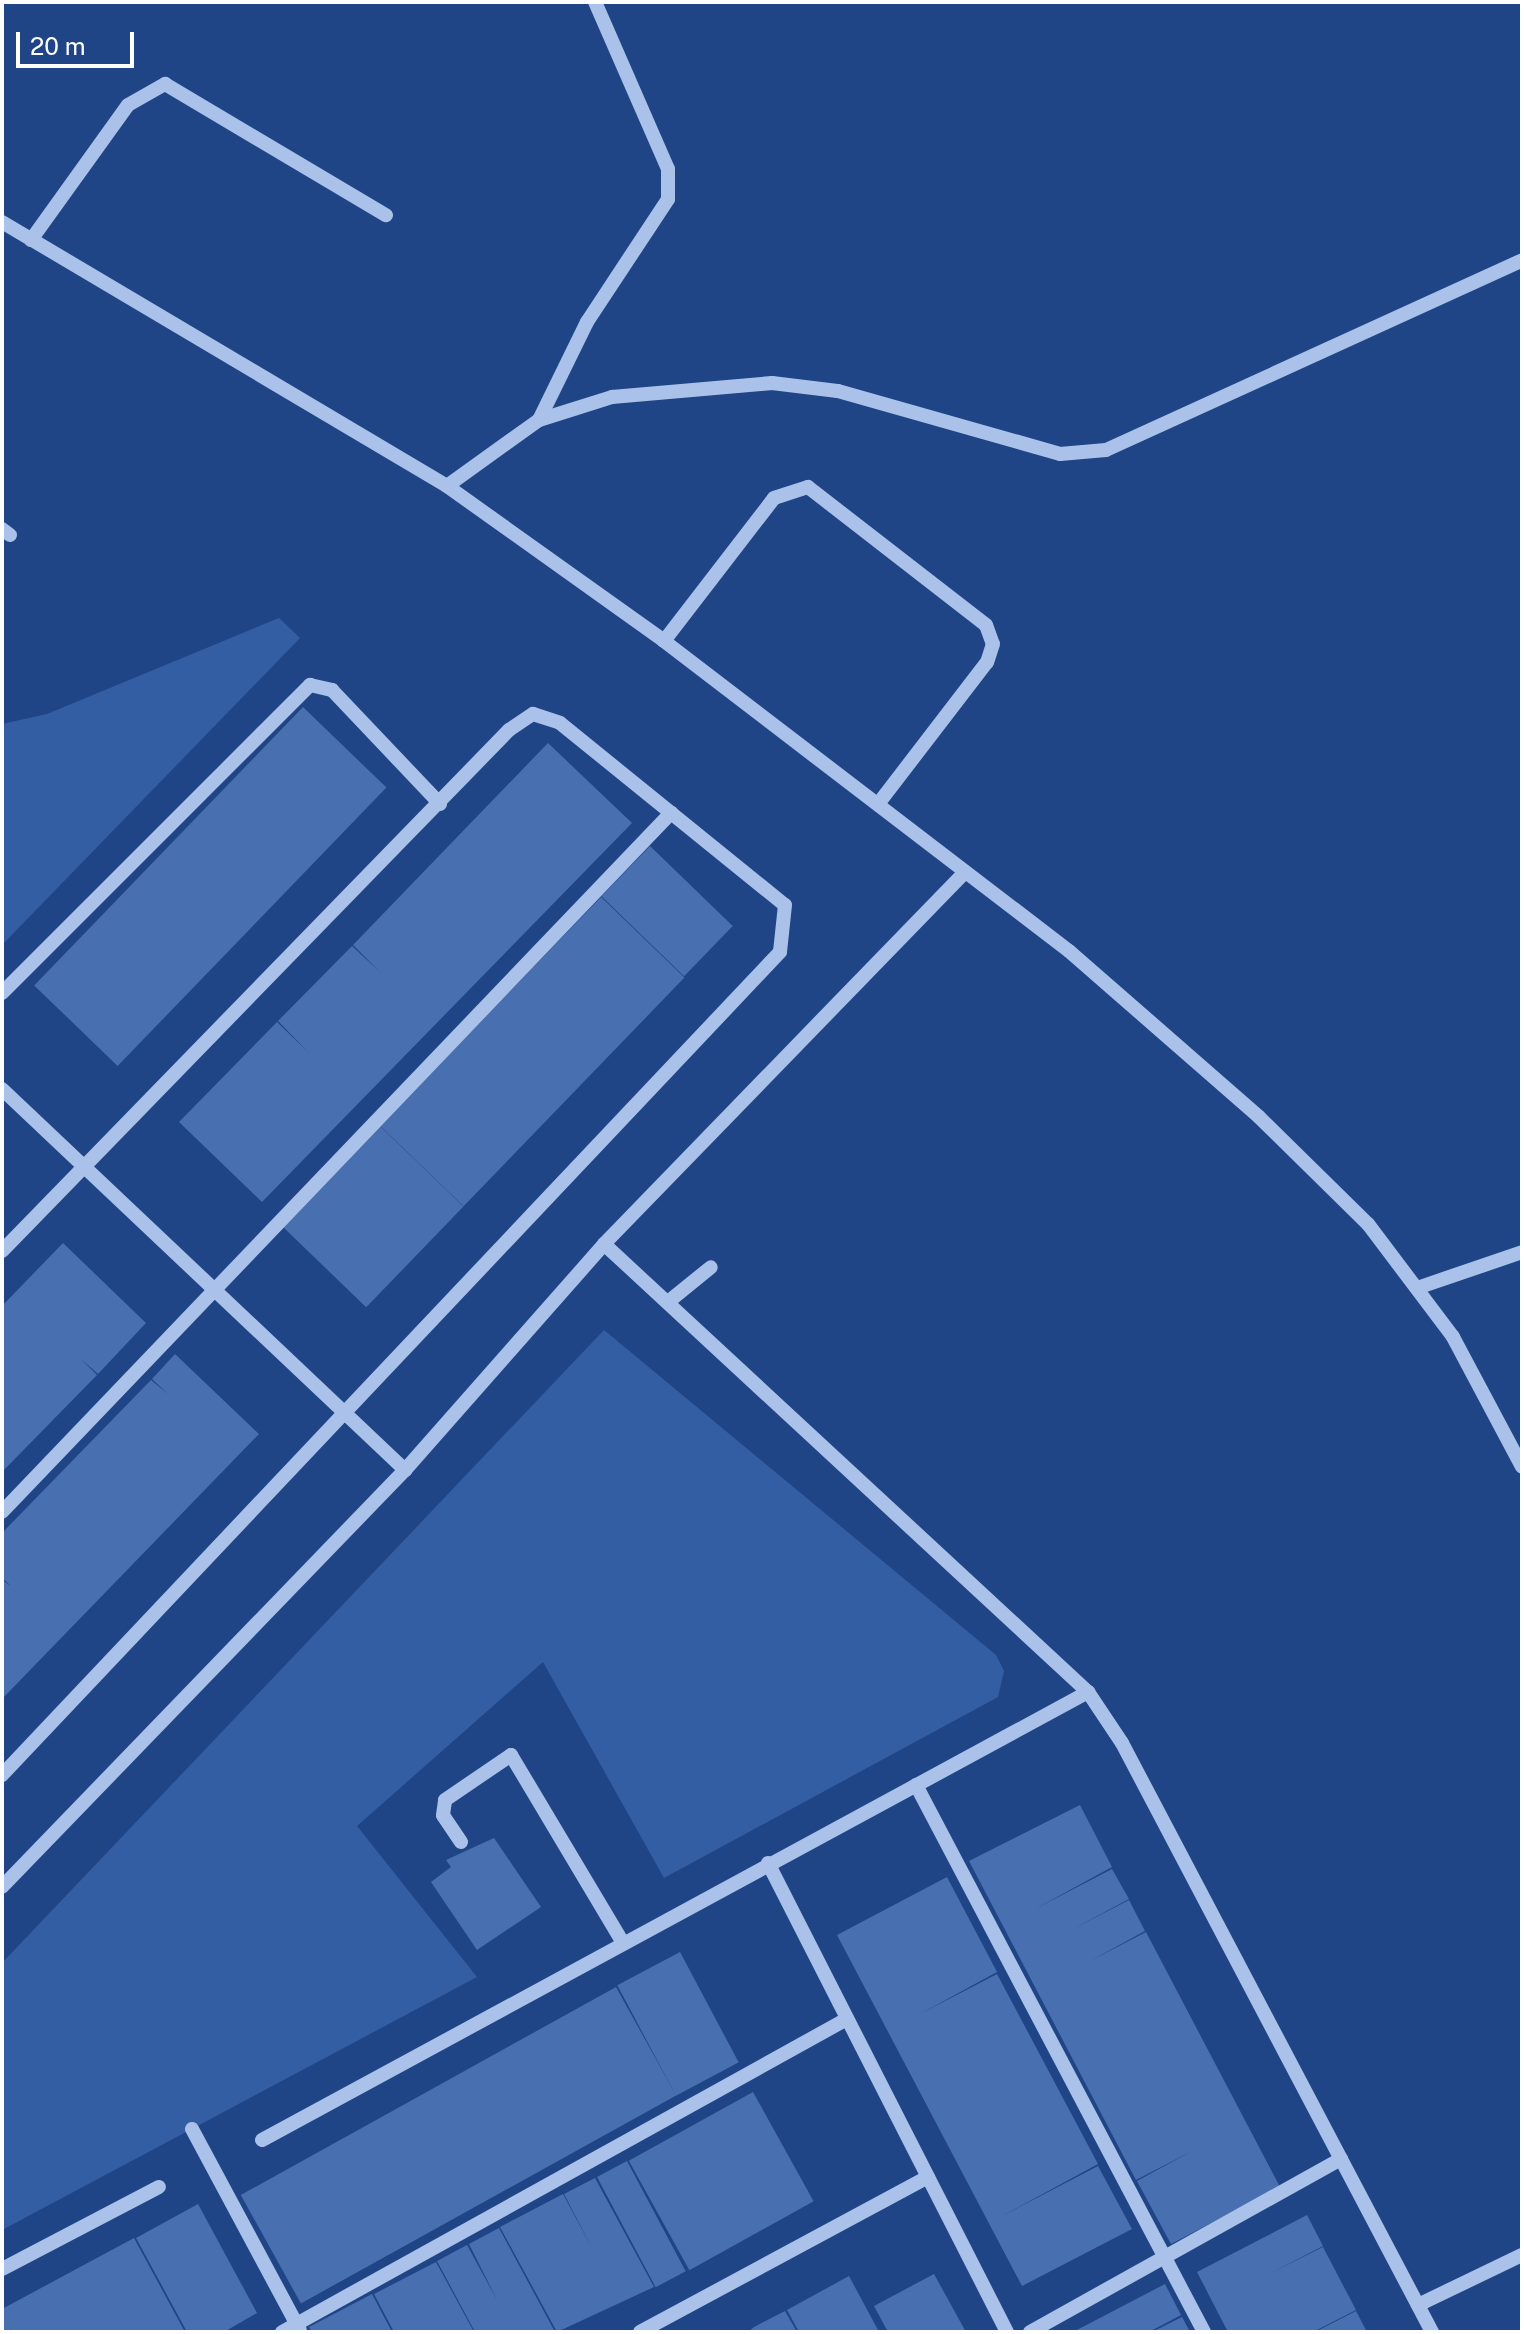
<!DOCTYPE html>
<html>
<head>
<meta charset="utf-8">
<style>
	body { margin:0 }
	#map { position:relative; width:1524px; height:2334px; overflow:hidden; background:#204587; font-family:"Public Sans",sans-serif }
	div>[style] { position:absolute }
	.green>* { inset:0; background:#335ea4 }
	.building>* { inset:0; background:#486faf; transform-origin:0 0 }
	.minor>* { height:14px; margin:-7px; padding:0 7px; transform-origin:7px; border-radius:7px; background:#aac2ea }
	span { translate:-50% -50%; white-space:nowrap; text-align:center; line-height:1.15; -webkit-text-stroke:7px #204587; paint-order:stroke }
	.frame { position:absolute; inset:0; border:4px solid #fff; pointer-events:none }
	.scale { position:absolute; left:16px; top:32px; width:118px; height:36px; box-sizing:border-box; border:4px solid #fff; border-top:0; padding-left:10px; font-size:24px; line-height:28px; white-space:nowrap; color:#fff; -webkit-text-stroke:6px #204587; paint-order:stroke }
</style>
</head>
<body>
<div id="map">
	<div class="green">
		<div style="clip-path:polygon(279px 618px,300px 638px,2px 945px,2px 724px,47px 714px)"></div>
		<div style="clip-path:polygon(604px 1330px,996px 1655px,1004px 1671px,998px 1697px,664px 1878px,543px 1662px,357px 1826px,477px 1977px,2px 2230px,2px 1963px)"></div>
	</div>
	<div class="building">
		<div style="left:303px;top:707px;width:116px;height:387px;rotate:44deg"></div>
		<div style="clip-path:polygon(548px 743px,632px 823px,262px 1202px,179px 1122px,277px 1022px,308px 1052px,278px 1021px,352px 946px,380px 972px,353px 945px)"></div>
		<div style="left:650px;top:846px;width:115px;height:70px;rotate:44deg"></div>
		<div style="left:601px;top:897px;width:116px;height:318px;rotate:44deg"></div>
		<div style="left:380px;top:1126px;width:116px;height:140px;rotate:44deg"></div>
		<div style="clip-path:polygon(63px 1243px,146px 1323px,98px 1374px,81px 1359px,97px 1375px,2px 1472px,2px 1306px)"></div>
		<div style="clip-path:polygon(175px 1354px,259px 1434px,2px 1699px,2px 1580px,11px 1586px,2px 1578px,2px 1533px,151px 1380px,168px 1394px,152px 1379px)"></div>
		<div style="clip-path:polygon(1080px 1805px,1112px 1867px,1035px 1909px,1112px 1869px,1129px 1899px,1073px 1929px,1129px 1900px,1145px 1931px,1090px 1961px,1146px 1932px,1280px 2187px,1171px 2244px,1137px 2181px,1192px 2151px,1136px 2180px,969px 1861px)"></div>
		<div style="clip-path:polygon(494px 1838px,541px 1907px,477px 1950px,431px 1882px,451px 1867px,446px 1860px)"></div>
		<div style="clip-path:polygon(947px 1877px,997px 1972px,920px 2014px,997px 1974px,1098px 2164px,1002px 2216px,1098px 2166px,1132px 2229px,1022px 2286px,837px 1935px)"></div>
		<div style="left:680px;top:1952px;width:125px;height:71px;rotate:62deg"></div>
		<div style="left:616px;top:1987px;width:124px;height:429px;rotate:61deg"></div>
		<div style="left:753px;top:2092px;width:125px;height:142px;rotate:61deg"></div>
		<div style="left:627px;top:2161px;width:125px;height:34px;rotate:62deg"></div>
		<div style="clip-path:polygon(595px 2178px,654px 2287px,557px 2332px,500px 2227px,563px 2194px,593px 2250px,564px 2194px)"></div>
		<div style="clip-path:polygon(198px 2204px,257px 2313px,224px 2332px,187px 2332px,136px 2238px)"></div>
		<div style="clip-path:polygon(1307px 2215px,1323px 2246px,1267px 2275px,1323px 2247px,1356px 2310px,1313px 2332px,1228px 2332px,1197px 2272px)"></div>
		<div style="clip-path:polygon(499px 2228px,555px 2332px,475px 2332px,437px 2261px,467px 2245px,497px 2300px,469px 2244px)"></div>
		<div style="clip-path:polygon(134px 2238px,185px 2332px,2px 2332px,2px 2309px)"></div>
		<div style="clip-path:polygon(436px 2262px,474px 2332px,394px 2332px,374px 2294px)"></div>
		<div style="clip-path:polygon(934px 2274px,966px 2332px,888px 2332px,874px 2306px)"></div>
		<div style="clip-path:polygon(849px 2276px,879px 2332px,799px 2332px,787px 2310px)"></div>
		<div style="clip-path:polygon(1165px 2284px,1181px 2315px,1149px 2332px,1073px 2332px)"></div>
		<div style="clip-path:polygon(372px 2294px,392px 2332px,312px 2332px,309px 2327px)"></div>
		<div style="clip-path:polygon(785px 2311px,797px 2332px,748px 2332px,754px 2327px)"></div>
		<div style="clip-path:polygon(1356px 2311px,1367px 2332px,1315px 2332px)"></div>
		<div style="clip-path:polygon(1182px 2317px,1190px 2332px,1152px 2332px)"></div>
	</div>
	<div class="minor">
		<div style="left:2px;top:222px;width:517px;rotate:30.68deg"></div>
		<div style="left:447px;top:486px;width:267px;rotate:35.5deg"></div>
		<div style="left:664px;top:641px;width:510px;rotate:37.43deg"></div>
		<div style="left:1069px;top:951px;width:252px;rotate:41.1deg"></div>
		<div style="left:1259px;top:1117px;width:153px;rotate:44.5deg"></div>
		<div style="left:1368px;top:1224px;width:141px;rotate:53deg"></div>
		<div style="left:1453px;top:1337px;width:147px;rotate:62deg"></div>
		<div style="left:31px;top:240px;width:166px;rotate:-54.3deg"></div>
		<div style="left:128px;top:105px;width:43px;rotate:-29.6deg"></div>
		<div style="left:165px;top:84px;width:257px;rotate:30.7deg"></div>
		<div style="left:539px;top:420px;width:77px;rotate:-17.5deg"></div>
		<div style="left:612px;top:397px;width:161px;rotate:-5deg"></div>
		<div style="left:772px;top:383px;width:66px;rotate:6.9deg"></div>
		<div style="left:838px;top:391px;width:231px;rotate:15.8deg"></div>
		<div style="left:1060px;top:454px;width:46px;rotate:-5deg"></div>
		<div style="left:1106px;top:450px;width:457px;rotate:-24.5deg"></div>
		<div style="left:447px;top:486px;width:113px;rotate:-35.7deg"></div>
		<div style="left:539px;top:420px;width:109px;rotate:-63.9deg"></div>
		<div style="left:587px;top:322px;width:147px;rotate:-56.6deg"></div>
		<div style="left:668px;top:199px;width:30px;rotate:-90deg"></div>
		<div style="left:668px;top:169px;width:182px;rotate:-113.6deg"></div>
		<div style="left:2px;top:529px;width:10px;rotate:37deg"></div>
		<div style="left:664px;top:641px;width:180px;rotate:-52.4deg"></div>
		<div style="left:774px;top:498px;width:36px;rotate:-18deg"></div>
		<div style="left:808px;top:487px;width:225px;rotate:37.8deg"></div>
		<div style="left:986px;top:625px;width:20px;rotate:70deg"></div>
		<div style="left:993px;top:644px;width:19px;rotate:108deg"></div>
		<div style="left:987px;top:662px;width:179px;rotate:127.5deg"></div>
		<div style="left:2px;top:993px;width:436px;rotate:-45deg"></div>
		<div style="left:310px;top:685px;width:23px;rotate:13deg"></div>
		<div style="left:332px;top:690px;width:157px;rotate:46.5deg"></div>
		<div style="left:2px;top:1089px;width:555px;rotate:43.39deg"></div>
		<div style="left:604px;top:1244px;width:660px;rotate:42.79deg"></div>
		<div style="left:1088px;top:1692px;width:61px;rotate:56.3deg"></div>
		<div style="left:1122px;top:1743px;width:666px;rotate:62.24deg"></div>
		<div style="left:2px;top:1251px;width:727px;rotate:-45.78deg"></div>
		<div style="left:509px;top:730px;width:29px;rotate:-34deg"></div>
		<div style="left:533px;top:714px;width:28px;rotate:18deg"></div>
		<div style="left:560px;top:723px;width:289px;rotate:39deg"></div>
		<div style="left:785px;top:905px;width:47px;rotate:96.1deg"></div>
		<div style="left:780px;top:952px;width:1133px;rotate:133.39deg"></div>
		<div style="left:1420px;top:1287px;width:108px;rotate:-18.9deg"></div>
		<div style="left:668px;top:1302px;width:55px;rotate:-39.1deg"></div>
		<div style="left:2px;top:1512px;width:968px;rotate:-46.26deg"></div>
		<div style="left:916px;top:1785px;width:618px;rotate:62.23deg"></div>
		<div style="left:461px;top:1842px;width:32px;rotate:-124deg"></div>
		<div style="left:443px;top:1815px;width:15px;rotate:-82deg"></div>
		<div style="left:445px;top:1800px;width:80px;rotate:-34.3deg"></div>
		<div style="left:511px;top:1755px;width:217px;rotate:59.2deg"></div>
		<div style="left:768px;top:1863px;width:526px;rotate:63deg"></div>
		<div style="left:2px;top:1887px;width:580px;rotate:-45.98deg"></div>
		<div style="left:405px;top:1470px;width:301px;rotate:-48.6deg"></div>
		<div style="left:604px;top:1244px;width:518px;rotate:-45.86deg"></div>
		<div style="left:192px;top:2129px;width:228px;rotate:61.8deg"></div>
		<div style="left:262px;top:2140px;width:940px;rotate:-28.47deg"></div>
		<div style="left:2px;top:2269px;width:177px;rotate:-27.6deg"></div>
		<div style="left:1418px;top:2305px;width:115px;rotate:-25.7deg"></div>
		<div style="left:282px;top:2332px;width:646px;rotate:-28.99deg"></div>
		<div style="left:640px;top:2332px;width:327px;rotate:-28.3deg"></div>
		<div style="left:1030px;top:2332px;width:356px;rotate:-29.1deg"></div>
	</div>
	<div class="frame"></div>
	<div class="scale">20 m</div>
</div>
</body>
</html>
